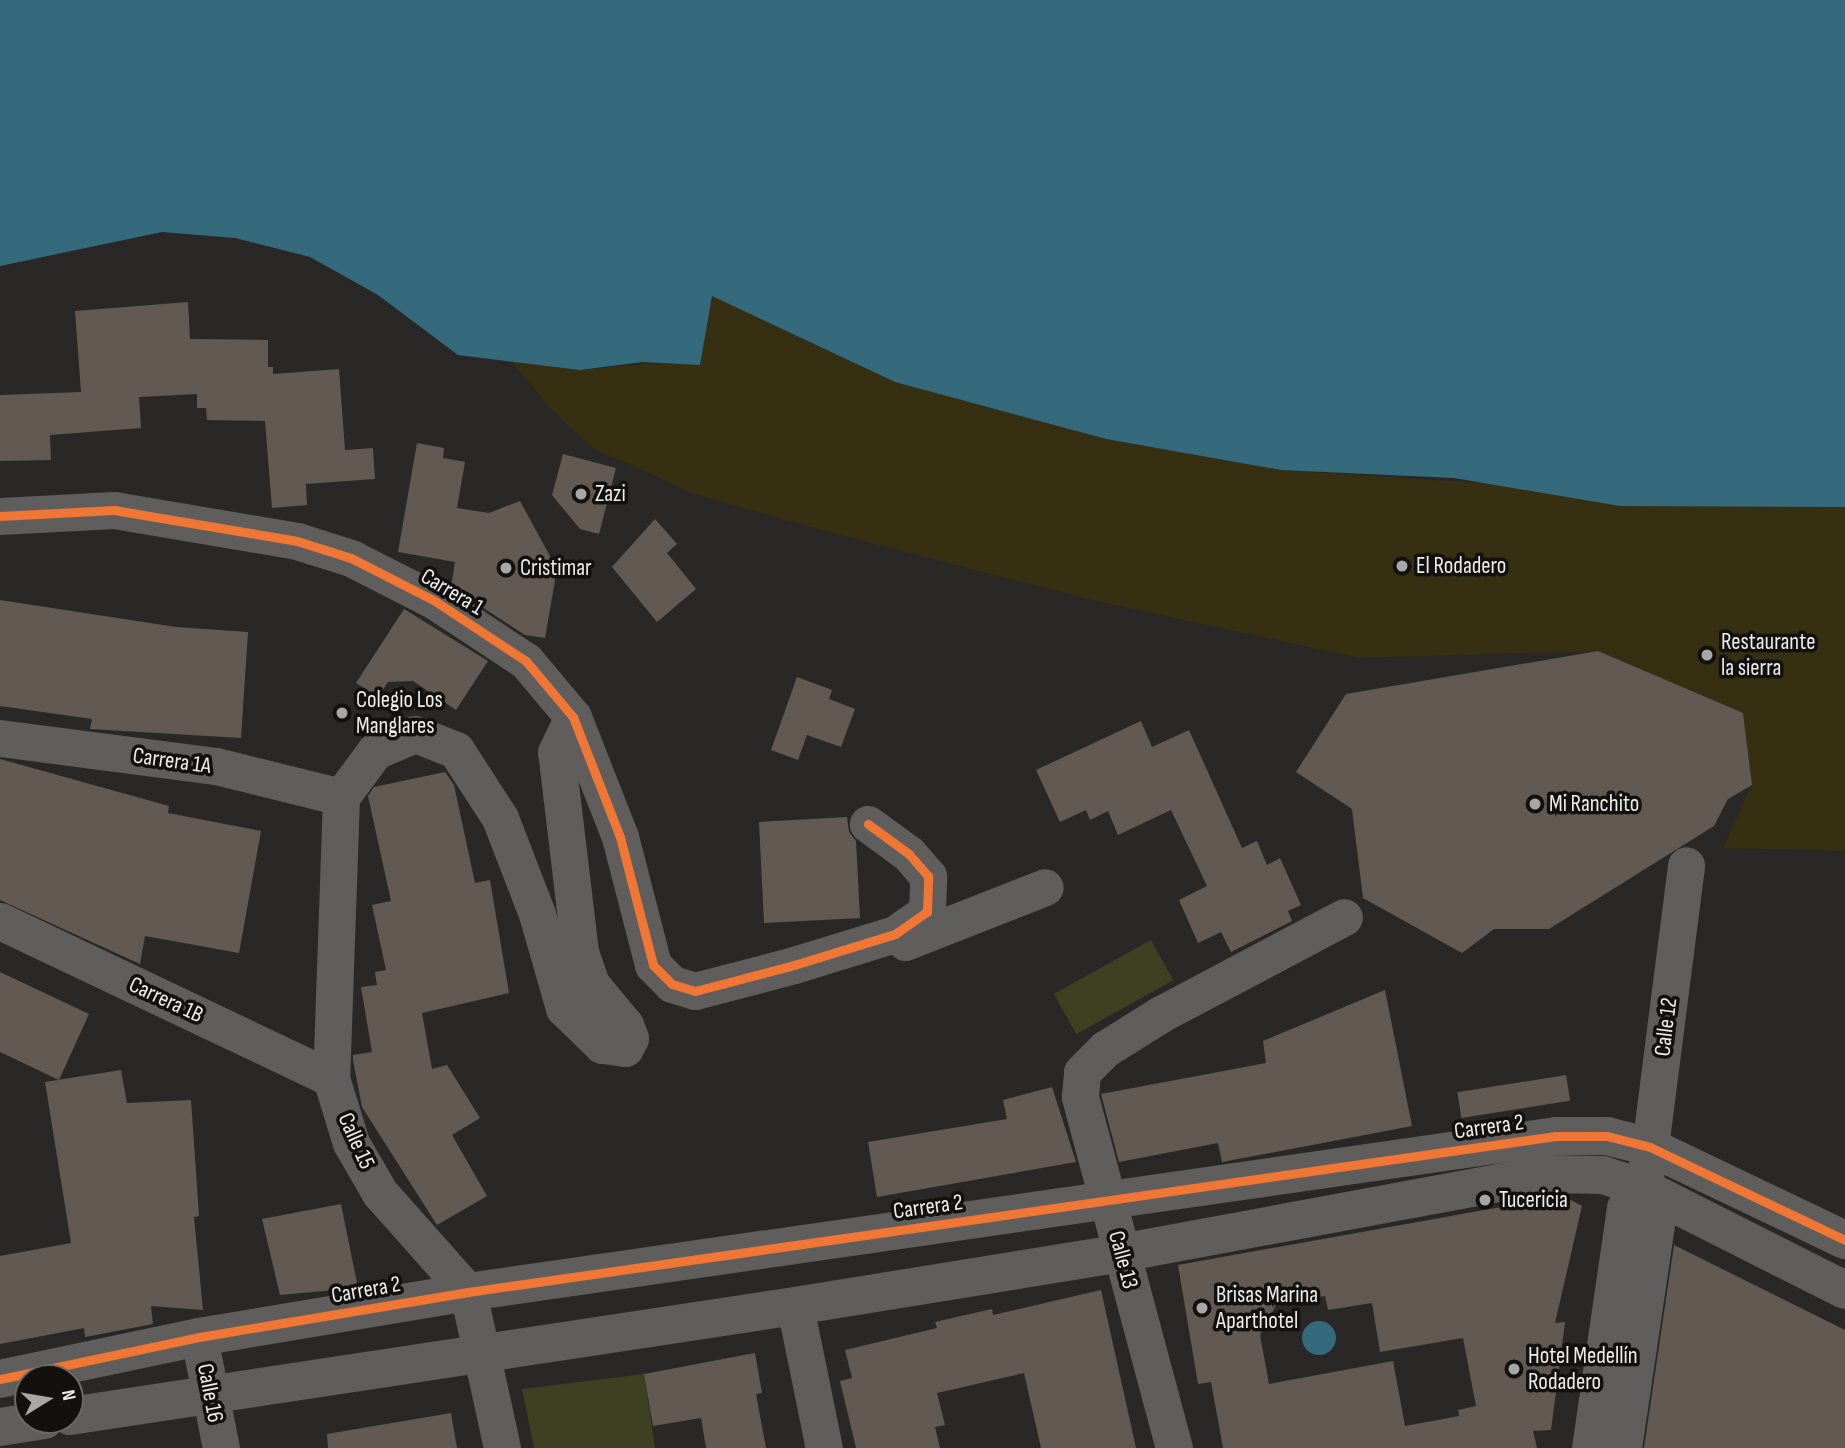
<!DOCTYPE html>
<html>
<head>
<meta charset="utf-8">
<style>
	body { margin:0 }
	#map { position:relative; width:1845px; height:1448px; overflow:hidden; background:#2a2827; font-family:"Sofia Sans Condensed",sans-serif }
	div>[style] { position:absolute }
	.green>* { inset:0; background:#3f3f21; transform-origin:0 0 }
	.sand>* { inset:0; background:#362f12 }
	.water>* { inset:0; background:#356a7d }
	.round { border-radius:50% }
	.building>* { inset:0; background:#625a52; transform-origin:0 0 }
	.minor>* { height:37px; margin:-18.5px; padding:0 18.5px; transform-origin:18.5px; border-radius:18.5px; background:#5f5e5d }
	.tertiary>* { height:38px; margin:-19px; padding:0 19px; transform-origin:19px; border-radius:19px; background:#5f5e5d }
	.cycleway>* { height:9px; margin:-4.5px; padding:0 4.5px; transform-origin:4.5px; border-radius:4.5px; background:#f07635 }
	.dots>* { width:19px; height:19px; translate:-50% -50%; box-sizing:border-box; border:4px solid #121110; border-radius:50% }
	span { translate:-50% -50%; white-space:nowrap; text-align:center; line-height:1.15; -webkit-text-stroke:7px #121110; paint-order:stroke }
	.poi-label { font-size:23px; color:#edecea }
	.left { translate:0 -50%; text-align:left }
	.street-label { font-size:23px; color:#edecea }
	.north { position:absolute; left:14px; top:1364px; width:70px; height:70px; box-sizing:border-box; background:#121110; border:2px solid #6a6967; border-radius:50%; rotate:79deg; font-size:19px; font-weight:700; line-height:28px; text-align:center; color:#edecea }
	.north::after { content:''; display:block; margin:auto; width:24px; height:32px; background:#a9a7a6; clip-path:polygon(50% 0,100% 100%,50% 72%,0 100%) }
</style>
</head>
<body>
<div id="map">
	<div class="green">
		<div style="left:1151px;top:940px;width:46px;height:111px;rotate:61deg"></div>
		<div style="clip-path:polygon(644px 1374px,655px 1448px,534px 1448px,522px 1389px)"></div>
	</div>
	<div class="sand">
		<div style="clip-path:polygon(712px 296px,895px 382px,1106px 439px,1281px 470px,1845px 507px,1845px 851px,1723px 848px,1752px 785px,1743px 713px,1598px 651px,1359px 658px,1088px 599px,829px 532px,697px 495px,593px 448px,553px 411px,511px 361px,580px 370px,651px 363px,699px 365px)"></div>
	</div>
	<div class="water">
		<div style="clip-path:polygon(0 0,1845px 0,1845px 507px,1620px 506px,1454px 478px,1281px 470px,1106px 439px,895px 382px,712px 296px,700px 365px,642px 362px,580px 370px,458px 355px,378px 295px,310px 257px,235px 238px,162px 232px,0 266px)"></div>
		<div class="round" style="left:1302px;top:1321px;width:34px;height:34px"></div>
	</div>
	<div class="building">
		<div style="clip-path:polygon(188px 302px,190px 339px,268px 340px,268px 367px,273px 367px,273px 374px,339px 369px,345px 450px,373px 448px,375px 479px,306px 484px,307px 505px,272px 508px,265px 421px,207px 420px,206px 408px,197px 408px,197px 394px,139px 397px,141px 428px,50px 435px,51px 460px,0 461px,0 395px,81px 392px,75px 311px)"></div>
		<div style="clip-path:polygon(417px 443px,444px 448px,443px 458px,465px 462px,457px 508px,489px 513px,520px 501px,557px 569px,545px 638px,525px 635px,451px 587px,455px 562px,398px 552px)"></div>
		<div style="clip-path:polygon(563px 454px,616px 468px,599px 534px,580px 529px,552px 495px)"></div>
		<div style="clip-path:polygon(655px 519px,677px 544px,667px 553px,696px 589px,657px 622px,612px 567px)"></div>
		<div style="clip-path:polygon(0 600px,176px 627px,248px 632px,241px 738px,90px 729px,92px 719px,0 706px)"></div>
		<div style="clip-path:polygon(404px 609px,488px 661px,456px 710px,413px 681px,388px 682px,378px 697px,356px 683px)"></div>
		<div style="clip-path:polygon(1598px 651px,1743px 713px,1752px 785px,1728px 799px,1714px 826px,1549px 929px,1494px 929px,1462px 953px,1363px 898px,1352px 809px,1296px 772px,1346px 694px)"></div>
		<div style="clip-path:polygon(797px 677px,832px 690px,829px 699px,855px 709px,841px 747px,807px 735px,798px 760px,771px 750px)"></div>
		<div style="clip-path:polygon(1141px 721px,1152px 747px,1189px 730px,1242px 848px,1257px 841px,1267px 865px,1280px 858px,1301px 905px,1288px 911px,1292px 921px,1231px 952px,1221px 932px,1198px 943px,1179px 900px,1207px 886px,1171px 810px,1118px 835px,1108px 811px,1090px 820px,1086px 810px,1060px 822px,1036px 770px)"></div>
		<div style="clip-path:polygon(0 759px,169px 806px,168px 813px,261px 831px,239px 953px,145px 936px,140px 964px,0 900px)"></div>
		<div style="clip-path:polygon(445px 772px,454px 785px,475px 883px,490px 880px,509px 993px,422px 1013px,432px 1069px,447px 1065px,480px 1118px,452px 1135px,487px 1196px,437px 1225px,362px 1107px,353px 1060px,353px 1055px,372px 1052px,361px 987px,377px 985px,375px 972px,386px 970px,372px 905px,391px 901px,368px 796px,374px 787px)"></div>
		<div style="clip-path:polygon(847px 817px,849px 832px,856px 841px,860px 918px,764px 923px,759px 822px)"></div>
		<div style="clip-path:polygon(0 972px,89px 1014px,59px 1080px,0 1052px)"></div>
		<div style="clip-path:polygon(1385px 990px,1412px 1126px,1222px 1162px,1218px 1143px,1119px 1162px,1101px 1094px,1266px 1063px,1263px 1041px)"></div>
		<div style="clip-path:polygon(121px 1070px,127px 1103px,191px 1100px,199px 1216px,194px 1217px,203px 1310px,151px 1306px,153px 1324px,85px 1337px,84px 1328px,0 1344px,0 1256px,71px 1243px,45px 1082px)"></div>
		<div style="left:1566px;top:1075px;width:26px;height:110px;rotate:81deg"></div>
		<div style="clip-path:polygon(1052px 1087px,1076px 1162px,877px 1197px,868px 1142px,1007px 1119px,1003px 1100px)"></div>
		<div style="clip-path:polygon(evenodd,1551px 1198px,1567px 1198px,1582px 1206px,1555px 1323px,1565px 1322px,1551px 1430px,1533px 1431px,1537px 1448px,1223px 1448px,1211px 1382px,1198px 1384px,1178px 1265px,1551px 1198px,1325px 1296px,1328px 1310px,1372px 1303px,1380px 1352px,1463px 1338px,1476px 1406px,1458px 1410px,1459px 1416px,1405px 1426px,1393px 1361px,1269px 1384px,1260px 1335px,1276px 1305px,1325px 1296px)"></div>
		<div style="clip-path:polygon(341px 1204px,358px 1288px,280px 1295px,262px 1219px)"></div>
		<div style="clip-path:polygon(1674px 1245px,1845px 1330px,1845px 1448px,1644px 1448px)"></div>
		<div style="clip-path:polygon(1101px 1290px,1136px 1448px,1041px 1448px,1024px 1373px,937px 1393px,945px 1425px,935px 1427px,940px 1448px,856px 1448px,840px 1381px,852px 1378px,845px 1350px,937px 1328px,935px 1322px,992px 1309px,993px 1315px)"></div>
		<div style="clip-path:polygon(755px 1353px,762px 1393px,756px 1394px,766px 1448px,706px 1448px,701px 1418px,653px 1426px,644px 1374px)"></div>
		<div style="clip-path:polygon(451px 1413px,457px 1448px,328px 1448px,327px 1434px)"></div>
	</div>
	<div class="minor">
		<div style="left:0;top:516px;width:114px;rotate:-3deg"></div>
		<div style="left:114px;top:510px;width:186px;rotate:9.6deg"></div>
		<div style="left:297px;top:541px;width:57px;rotate:17.5deg"></div>
		<div style="left:351px;top:558px;width:94px;rotate:27.1deg"></div>
		<div style="left:435px;top:601px;width:109px;rotate:33.4deg"></div>
		<div style="left:526px;top:661px;width:73px;rotate:50deg"></div>
		<div style="left:573px;top:717px;width:129px;rotate:68.6deg"></div>
		<div style="left:620px;top:837px;width:132px;rotate:75.5deg"></div>
		<div style="left:653px;top:965px;width:27px;rotate:45deg"></div>
		<div style="left:672px;top:984px;width:24px;rotate:17deg"></div>
		<div style="left:695px;top:991px;width:102px;rotate:-14.7deg"></div>
		<div style="left:794px;top:965px;width:106px;rotate:-17.1deg"></div>
		<div style="left:895px;top:934px;width:39px;rotate:-35deg"></div>
		<div style="left:927px;top:912px;width:36px;rotate:-88deg"></div>
		<div style="left:928px;top:876px;width:29px;rotate:-131deg"></div>
		<div style="left:909px;top:854px;width:51px;rotate:-143.8deg"></div>
		<div style="left:0;top:738px;width:218px;rotate:7.4deg"></div>
		<div style="left:216px;top:766px;width:129px;rotate:13.9deg"></div>
		<div style="left:341px;top:797px;width:57px;rotate:-53.5deg"></div>
		<div style="left:375px;top:751px;width:43px;rotate:-23deg"></div>
		<div style="left:415px;top:734px;width:44px;rotate:21.3deg"></div>
		<div style="left:456px;top:750px;width:81px;rotate:57.1deg"></div>
		<div style="left:500px;top:818px;width:103px;rotate:68.9deg"></div>
		<div style="left:537px;top:914px;width:98px;rotate:74deg"></div>
		<div style="left:564px;top:1008px;width:53px;rotate:44.2deg"></div>
		<div style="left:602px;top:1045px;width:23px;rotate:7deg"></div>
		<div style="left:625px;top:1048px;width:11px;rotate:-63deg"></div>
		<div style="left:630px;top:1038px;width:14px;rotate:-111deg"></div>
		<div style="left:625px;top:1025px;width:53px;rotate:-129.7deg"></div>
		<div style="left:591px;top:984px;width:34px;rotate:-109deg"></div>
		<div style="left:580px;top:952px;width:201px;rotate:-96.8deg"></div>
		<div style="left:556px;top:752px;width:39px;rotate:-64deg"></div>
		<div style="left:341px;top:797px;width:281px;rotate:92deg"></div>
		<div style="left:331px;top:1078px;width:68px;rotate:72.9deg"></div>
		<div style="left:351px;top:1143px;width:58px;rotate:59.9deg"></div>
		<div style="left:380px;top:1193px;width:132px;rotate:48.4deg"></div>
		<div style="left:468px;top:1292px;width:160px;rotate:77.7deg"></div>
		<div style="left:0;top:921px;width:366px;rotate:25.4deg"></div>
		<div style="left:905px;top:942px;width:150px;rotate:-21.4deg"></div>
		<div style="left:795px;top:1306px;width:145px;rotate:78.5deg"></div>
		<div style="left:199px;top:1337px;width:113px;rotate:78.8deg"></div>
		<div style="left:1174px;top:1448px;width:364px;rotate:-105deg"></div>
		<div style="left:1080px;top:1096px;width:24px;rotate:-85deg"></div>
		<div style="left:1082px;top:1072px;width:33px;rotate:-45deg"></div>
		<div style="left:1105px;top:1049px;width:66px;rotate:-32deg"></div>
		<div style="left:1161px;top:1014px;width:207px;rotate:-27.9deg"></div>
		<div style="left:1590px;top:1448px;width:243px;rotate:-81.7deg"></div>
		<div style="left:1625px;top:1208px;width:27px;rotate:-48deg"></div>
		<div style="left:1643px;top:1188px;width:42px;rotate:-80.3deg"></div>
		<div style="left:1650px;top:1147px;width:284px;rotate:-82.7deg"></div>
		<div style="left:1623px;top:1448px;width:232px;rotate:-81.6deg"></div>
		<div style="left:1657px;top:1218px;width:33px;rotate:-115deg"></div>
	</div>
	<div class="tertiary">
		<div style="left:0;top:1379px;width:203px;rotate:-11.9deg"></div>
		<div style="left:199px;top:1337px;width:273px;rotate:-9.5deg"></div>
		<div style="left:468px;top:1292px;width:1099px;rotate:-8.16deg"></div>
		<div style="left:1556px;top:1136px;width:51px"></div>
		<div style="left:1607px;top:1136px;width:44px;rotate:14.3deg"></div>
		<div style="left:1650px;top:1147px;width:216px;rotate:25.5deg"></div>
		<div style="left:70px;top:1416px;width:733px;rotate:-8.63deg"></div>
		<div style="left:795px;top:1306px;width:330px;rotate:-9.2deg"></div>
		<div style="left:1121px;top:1253px;width:435px;rotate:-10.5deg"></div>
		<div style="left:1549px;top:1174px;width:54px;rotate:1.1deg"></div>
		<div style="left:1603px;top:1175px;width:42px;rotate:18deg"></div>
		<div style="left:1643px;top:1188px;width:226px;rotate:26.8deg"></div>
		<div style="left:0;top:1427px;width:45px;rotate:-9deg"></div>
	</div>
	<div class="cycleway">
		<div style="left:0;top:516px;width:114px;rotate:-3deg"></div>
		<div style="left:114px;top:510px;width:186px;rotate:9.6deg"></div>
		<div style="left:297px;top:541px;width:57px;rotate:17.5deg"></div>
		<div style="left:351px;top:558px;width:94px;rotate:27.1deg"></div>
		<div style="left:435px;top:601px;width:109px;rotate:33.4deg"></div>
		<div style="left:526px;top:661px;width:73px;rotate:50deg"></div>
		<div style="left:573px;top:717px;width:129px;rotate:68.6deg"></div>
		<div style="left:620px;top:837px;width:132px;rotate:75.5deg"></div>
		<div style="left:653px;top:965px;width:27px;rotate:45deg"></div>
		<div style="left:672px;top:984px;width:24px;rotate:17deg"></div>
		<div style="left:695px;top:991px;width:102px;rotate:-14.7deg"></div>
		<div style="left:794px;top:965px;width:106px;rotate:-17.1deg"></div>
		<div style="left:895px;top:934px;width:39px;rotate:-35deg"></div>
		<div style="left:927px;top:912px;width:36px;rotate:-88deg"></div>
		<div style="left:928px;top:876px;width:29px;rotate:-131deg"></div>
		<div style="left:909px;top:854px;width:51px;rotate:-143.8deg"></div>
		<div style="left:0;top:1379px;width:203px;rotate:-11.9deg"></div>
		<div style="left:199px;top:1337px;width:273px;rotate:-9.5deg"></div>
		<div style="left:468px;top:1292px;width:1099px;rotate:-8.16deg"></div>
		<div style="left:1556px;top:1136px;width:51px"></div>
		<div style="left:1607px;top:1136px;width:44px;rotate:14.3deg"></div>
		<div style="left:1650px;top:1147px;width:216px;rotate:25.5deg"></div>
	</div>
	<div class="dots">
		<div style="left:581px;top:494px;background:#a9a7a6"></div>
		<div style="left:1402px;top:566px;background:#a9a7a6"></div>
		<div style="left:506px;top:568px;background:#a9a7a6"></div>
		<div style="left:1707px;top:655px;background:#a9a7a6"></div>
		<div style="left:342px;top:713px;background:#a9a7a6"></div>
		<div style="left:1535px;top:804px;background:#a9a7a6"></div>
		<div style="left:1485px;top:1200px;background:#a9a7a6"></div>
		<div style="left:1202px;top:1308px;background:#a9a7a6"></div>
		<div style="left:1514px;top:1369px;background:#a9a7a6"></div>
	</div>
	<div class="poi-label">
		<span class="left" style="left:595px;top:494px">Zazi</span>
		<span class="left" style="left:1416px;top:566px">El Rodadero</span>
		<span class="left" style="left:520px;top:568px">Cristimar</span>
		<span class="left" style="left:1721px;top:655px">Restaurante<br>la sierra</span>
		<span class="left" style="left:356px;top:713px">Colegio Los<br>Manglares</span>
		<span class="left" style="left:1549px;top:804px">Mi Ranchito</span>
		<span class="left" style="left:1499px;top:1200px">Tucericia</span>
		<span class="left" style="left:1216px;top:1308px">Brisas Marina<br>Aparthotel</span>
		<span class="left" style="left:1528px;top:1369px">Hotel Medellín<br>Rodadero</span>
	</div>
	<div class="street-label">
		<span style="left:452px;top:592px;rotate:31deg">Carrera 1</span>
		<span style="left:172px;top:761px;rotate:8deg">Carrera 1A</span>
		<span style="left:166px;top:1000px;rotate:25deg">Carrera 1B</span>
		<span style="left:1666px;top:1027px;rotate:-83deg">Calle 12</span>
		<span style="left:1489px;top:1127px;rotate:-8deg">Carrera 2</span>
		<span style="left:356px;top:1141px;rotate:66deg">Calle 15</span>
		<span style="left:928px;top:1207px;rotate:-8deg">Carrera 2</span>
		<span style="left:1123px;top:1260px;rotate:75deg">Calle 13</span>
		<span style="left:366px;top:1290px;rotate:-10deg">Carrera 2</span>
		<span style="left:210px;top:1393px;rotate:79deg">Calle 16</span>
	</div>
	<div class="north">N</div>
</div>
</body>
</html>
